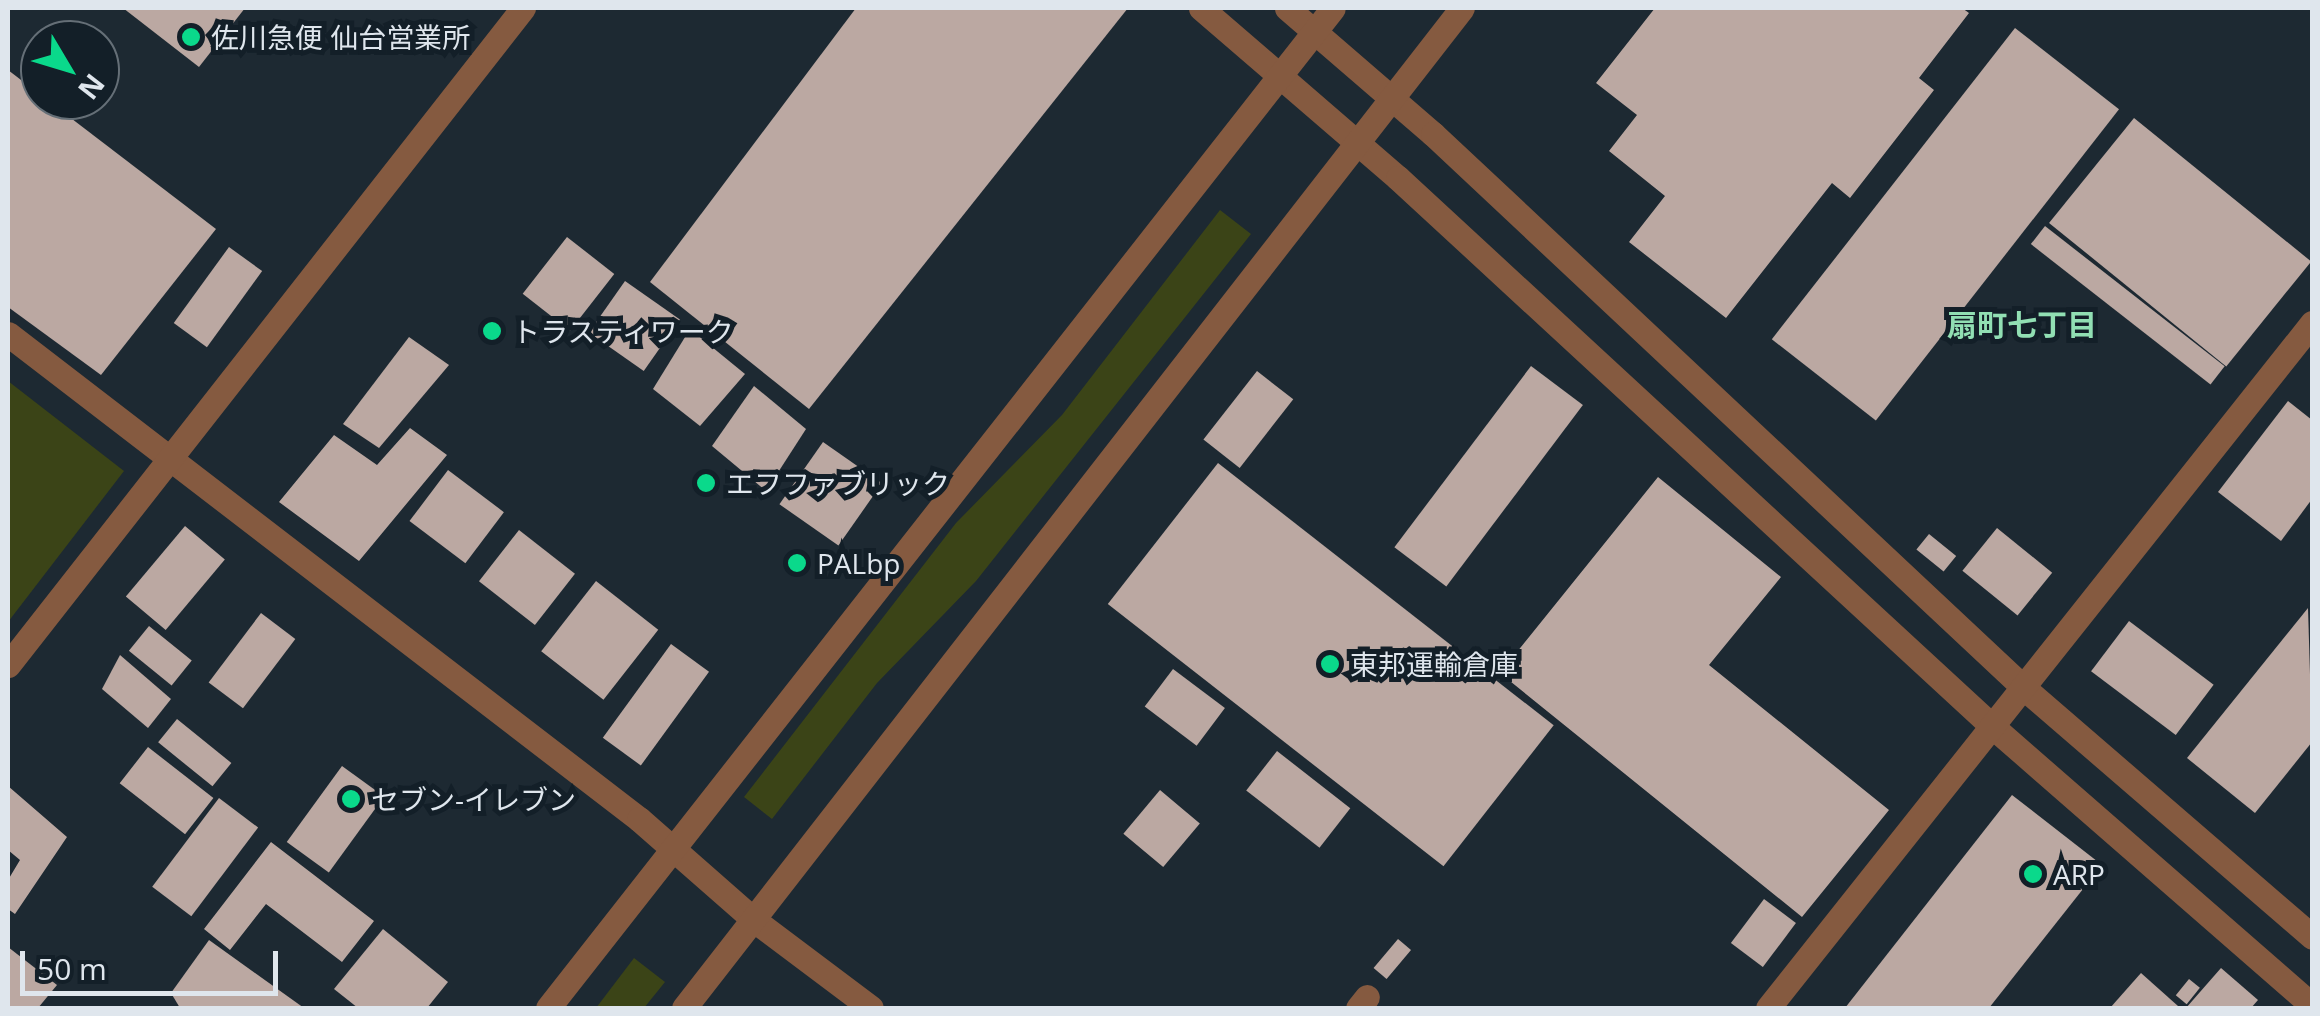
<!DOCTYPE html>
<html>
<head>
<meta charset="utf-8">
<style>
	body { margin:0 }
	#map { position:relative; width:2320px; height:1016px; overflow:hidden; background:#1d2932; font-family:"Open Sans","Noto Sans JP",sans-serif }
	div>[style] { position:absolute }
	.green>* { inset:0; background:#3b4417 }
	.building>* { inset:0; background:#bba8a2; transform-origin:0 0 }
	.minor>* { height:25px; margin:-12.5px; padding:0 12.5px; transform-origin:12.5px; border-radius:12.5px; background:#855a40 }
	.dots>* { width:28px; height:28px; translate:-50% -50%; box-sizing:border-box; border:5px solid #131f28; border-radius:50% }
	span { translate:-50% -50%; white-space:nowrap; text-align:center; line-height:1.15; -webkit-text-stroke:10px #131f28; paint-order:stroke }
	.poi-label { font-size:28px; color:#dfe6ed }
	.left { translate:0 -50%; text-align:left }
	.neighbourhood-label { font-size:30px; color:#91dfb3; font-weight:700 }
	.frame { position:absolute; inset:0; border:10px solid #dfe6ed; pointer-events:none }
	.north { position:absolute; left:20px; top:20px; width:100px; height:100px; box-sizing:border-box; background:#131f28; border:2px solid #656f77; border-radius:50%; rotate:128deg; font-size:28px; font-weight:700; line-height:40px; text-align:center; color:#dfe6ed }
	.north::after { content:''; display:block; margin:auto; width:35px; height:45px; background:#0ad98b; clip-path:polygon(50% 0,100% 100%,50% 72%,0 100%) }
	.scale { position:absolute; left:20px; top:951px; width:258px; height:45px; box-sizing:border-box; border:5px solid #dfe6ed; border-top:0; padding-left:12px; font-size:30px; line-height:35px; white-space:nowrap; color:#dfe6ed; -webkit-text-stroke:8px #131f28; paint-order:stroke }
</style>
</head>
<body>
<div id="map">
	<div class="green">
		<div style="clip-path:polygon(1220px 210px,1251px 234px,976px 581px,877px 683px,772px 819px,744px 797px,956px 523px,1062px 415px)"></div>
		<div style="clip-path:polygon(8px 381px,124px 471px,8px 622px)"></div>
		<div style="clip-path:polygon(634px 958px,665px 982px,644px 1008px,596px 1008px)"></div>
	</div>
	<div class="building">
		<div style="clip-path:polygon(123px 8px,245px 8px,199px 67px)"></div>
		<div style="clip-path:polygon(856px 8px,1128px 8px,809px 409px,650px 282px)"></div>
		<div style="clip-path:polygon(1655px 8px,1962px 8px,1969px 13px,1919px 78px,1934px 90px,1850px 198px,1832px 183px,1726px 318px,1629px 242px,1665px 196px,1609px 151px,1637px 115px,1596px 83px)"></div>
		<div style="left:2015px;top:28px;width:132px;height:395px;rotate:38deg"></div>
		<div style="clip-path:polygon(8px 70px,216px 229px,101px 375px,8px 307px)"></div>
		<div style="left:2134px;top:118px;width:228px;height:135px;rotate:39deg"></div>
		<div style="left:2045px;top:226px;width:228px;height:23px;rotate:38deg"></div>
		<div style="left:567px;top:237px;width:60px;height:72px;rotate:38deg"></div>
		<div style="left:229px;top:247px;width:41px;height:94px;rotate:36deg"></div>
		<div style="left:625px;top:281px;width:67px;height:63px;rotate:35deg"></div>
		<div style="clip-path:polygon(690px 329px,745px 374px,700px 426px,653px 389px)"></div>
		<div style="clip-path:polygon(409px 337px,449px 365px,379px 448px,343px 424px)"></div>
		<div style="left:1531px;top:366px;width:65px;height:227px;rotate:37deg"></div>
		<div style="left:1257px;top:371px;width:46px;height:87px;rotate:38deg"></div>
		<div style="clip-path:polygon(754px 386px,806px 429px,766px 491px,712px 446px)"></div>
		<div style="clip-path:polygon(2288px 401px,2312px 420px,2312px 499px,2281px 541px,2218px 492px)"></div>
		<div style="clip-path:polygon(410px 428px,447px 455px,359px 561px,279px 502px,334px 435px,377px 465px)"></div>
		<div style="left:823px;top:442px;width:72px;height:76px;rotate:35deg"></div>
		<div style="left:1218px;top:463px;width:426px;height:179px;rotate:38deg"></div>
		<div style="left:448px;top:470px;width:70px;height:64px;rotate:37deg"></div>
		<div style="clip-path:polygon(1658px 477px,1781px 577px,1709px 665px,1889px 810px,1802px 917px,1500px 673px)"></div>
		<div style="left:185px;top:526px;width:52px;height:92px;rotate:40deg"></div>
		<div style="left:1997px;top:528px;width:71px;height:55px;rotate:39deg"></div>
		<div style="left:519px;top:530px;width:71px;height:65px;rotate:38deg"></div>
		<div style="left:1929px;top:534px;width:35px;height:20px;rotate:39deg"></div>
		<div style="left:596px;top:581px;width:79px;height:89px;rotate:38deg"></div>
		<div style="clip-path:polygon(2308px 608px,2312px 742px,2255px 813px,2187px 758px)"></div>
		<div style="left:261px;top:613px;width:43px;height:87px;rotate:37deg"></div>
		<div style="left:2129px;top:621px;width:106px;height:63px;rotate:37deg"></div>
		<div style="left:149px;top:626px;width:55px;height:32px;rotate:39deg"></div>
		<div style="left:671px;top:644px;width:47px;height:116px;rotate:36deg"></div>
		<div style="clip-path:polygon(120px 655px,171px 699px,148px 728px,102px 689px)"></div>
		<div style="left:1173px;top:669px;width:65px;height:47px;rotate:37deg"></div>
		<div style="left:177px;top:719px;width:70px;height:30px;rotate:39deg"></div>
		<div style="left:148px;top:747px;width:83px;height:46px;rotate:38deg"></div>
		<div style="left:1277px;top:751px;width:93px;height:50px;rotate:38deg"></div>
		<div style="left:342px;top:766px;width:52px;height:94px;rotate:36deg"></div>
		<div style="clip-path:polygon(8px 786px,67px 837px,15px 914px,8px 909px,8px 880px,20px 860px,8px 850px)"></div>
		<div style="left:1160px;top:790px;width:52px;height:57px;rotate:40deg"></div>
		<div style="clip-path:polygon(2012px 795px,2102px 865px,1989px 1008px,1845px 1008px)"></div>
		<div style="left:219px;top:798px;width:49px;height:111px;rotate:37deg"></div>
		<div style="clip-path:polygon(271px 842px,374px 921px,342px 962px,266px 904px,230px 950px,204px 929px)"></div>
		<div style="left:1764px;top:899px;width:40px;height:55px;rotate:37deg"></div>
		<div style="clip-path:polygon(383px 929px,448px 982px,427px 1008px,358px 1008px,334px 989px)"></div>
		<div style="left:1398px;top:939px;width:17px;height:38px;rotate:40deg"></div>
		<div style="clip-path:polygon(209px 940px,304px 1008px,180px 1008px,171px 993px)"></div>
		<div style="clip-path:polygon(8px 947px,57px 985px,38px 1008px,8px 1008px)"></div>
		<div style="clip-path:polygon(2221px 968px,2258px 1000px,2251px 1008px,2186px 1008px)"></div>
		<div style="clip-path:polygon(2141px 973px,2178px 1006px,2176px 1008px,2110px 1008px)"></div>
		<div style="left:2189px;top:979px;width:14px;height:21px;rotate:39deg"></div>
	</div>
	<div class="minor">
		<div style="left:1201px;top:8px;width:260px;rotate:40.8deg"></div>
		<div style="left:1398px;top:178px;width:810px;rotate:42.7deg"></div>
		<div style="left:1993px;top:727px;width:423px;rotate:41.1deg"></div>
		<div style="left:1287px;top:8px;width:193px;rotate:40.8deg"></div>
		<div style="left:1433px;top:134px;width:810px;rotate:43.15deg"></div>
		<div style="left:2024px;top:688px;width:381px;rotate:40.8deg"></div>
		<div style="left:8px;top:334px;width:796px;rotate:37.55deg"></div>
		<div style="left:639px;top:819px;width:153px;rotate:41.3deg"></div>
		<div style="left:754px;top:920px;width:146px;rotate:36.9deg"></div>
		<div style="left:8px;top:665px;width:835px;rotate:-51.91deg"></div>
		<div style="left:548px;top:1008px;width:1271px;rotate:-51.87deg"></div>
		<div style="left:684px;top:1008px;width:1267px;rotate:-52.12deg"></div>
		<div style="left:1358px;top:1008px;width:14px;rotate:-51deg"></div>
		<div style="left:1768px;top:1008px;width:875px;rotate:-51.54deg"></div>
	</div>
	<div class="dots">
		<div style="left:191px;top:37px;background:#0ad98b"></div>
		<div style="left:492px;top:331px;background:#0ad98b"></div>
		<div style="left:706px;top:483px;background:#0ad98b"></div>
		<div style="left:797px;top:563px;background:#0ad98b"></div>
		<div style="left:1330px;top:664px;background:#0ad98b"></div>
		<div style="left:351px;top:799px;background:#0ad98b"></div>
		<div style="left:2033px;top:874px;background:#0ad98b"></div>
	</div>
	<div class="poi-label">
		<span class="left" style="left:211px;top:37px">佐川急便 仙台営業所</span>
		<span class="left" style="left:512px;top:331px">トラスティワーク</span>
		<span class="left" style="left:726px;top:483px">エフファブリック</span>
		<span class="left" style="left:817px;top:563px">PALbp</span>
		<span class="left" style="left:1350px;top:664px">東邦運輸倉庫</span>
		<span class="left" style="left:371px;top:799px">セブン-イレブン</span>
		<span class="left" style="left:2053px;top:874px">ARP</span>
	</div>
	<div class="neighbourhood-label">
		<span style="left:2022px;top:325px">扇町七丁目</span>
	</div>
	<div class="frame"></div>
	<div class="north">N</div>
	<div class="scale">50 m</div>
</div>
</body>
</html>
